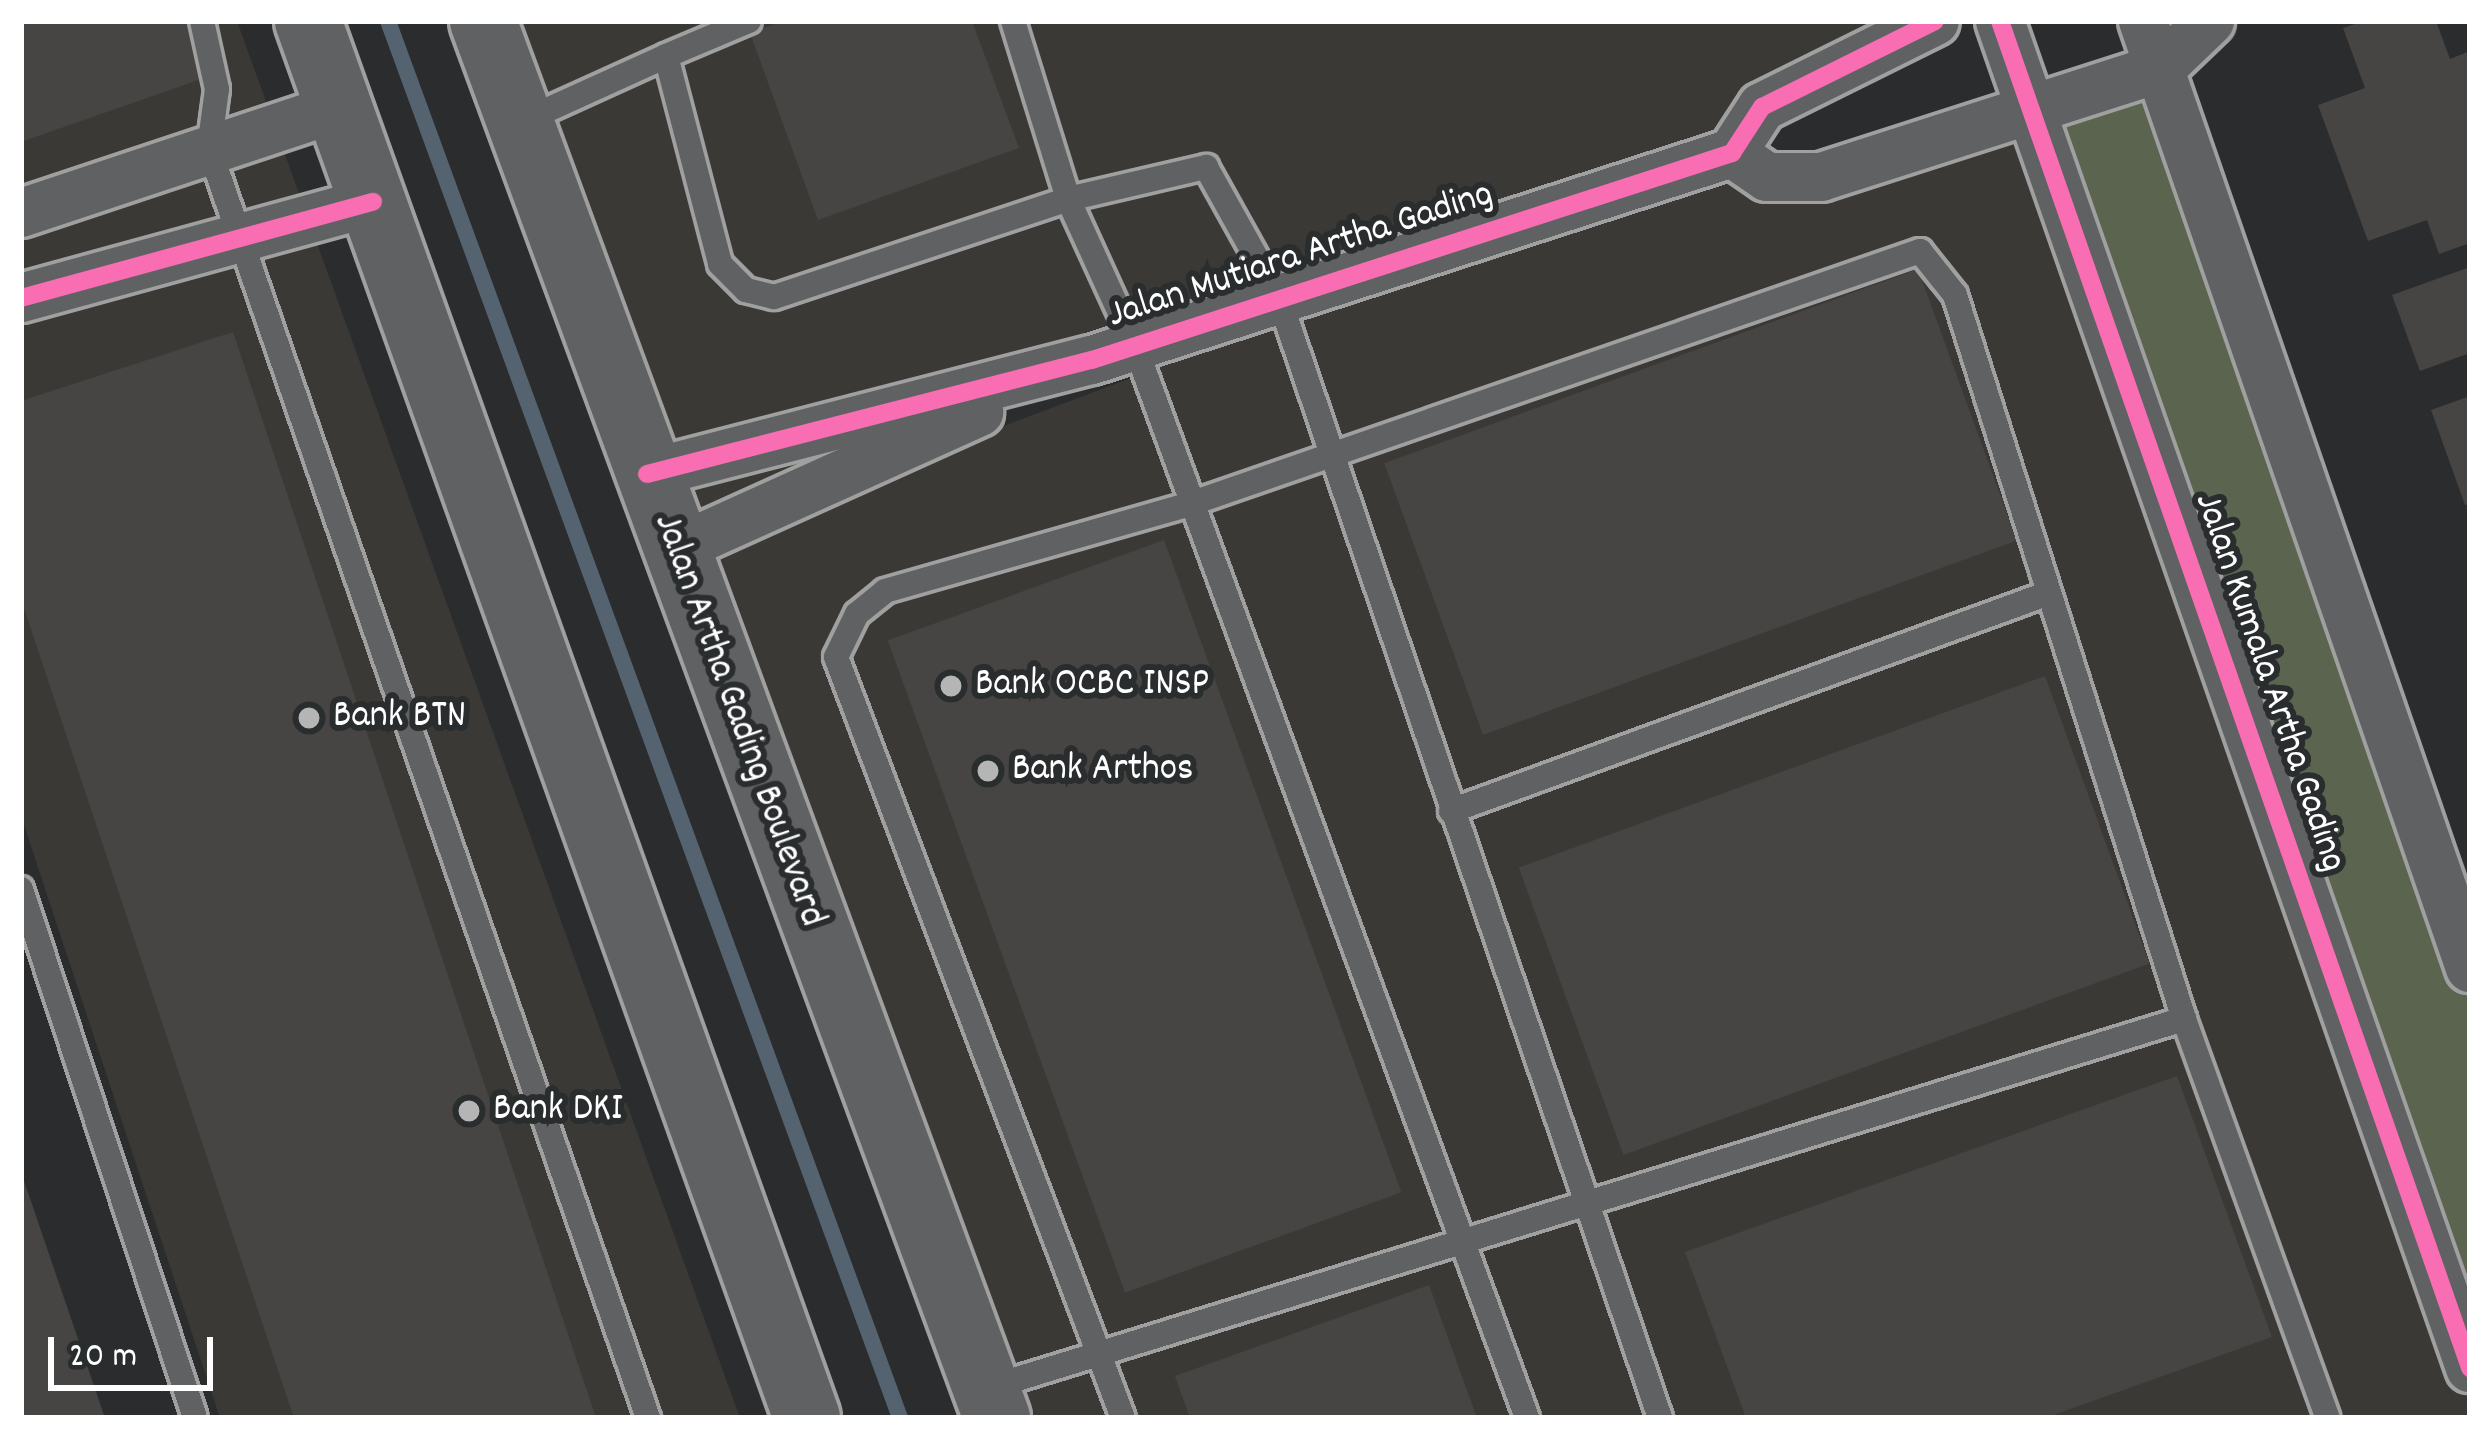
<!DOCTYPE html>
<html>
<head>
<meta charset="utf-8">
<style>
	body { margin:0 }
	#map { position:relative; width:2491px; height:1439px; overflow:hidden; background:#2b2c2d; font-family:Dekko,sans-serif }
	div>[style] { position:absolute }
	.built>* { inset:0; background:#3a3936 }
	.green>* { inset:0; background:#5a644f }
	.stream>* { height:16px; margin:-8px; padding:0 8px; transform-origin:8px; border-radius:8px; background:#54636f }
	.building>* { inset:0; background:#474543; transform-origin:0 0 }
	.roads { filter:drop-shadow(3px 0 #a0a0a0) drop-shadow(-3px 0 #a0a0a0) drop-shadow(0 3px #a0a0a0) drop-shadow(0 -3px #a0a0a0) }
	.service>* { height:24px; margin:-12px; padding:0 12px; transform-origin:12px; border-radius:12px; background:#606162 }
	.minor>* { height:48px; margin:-24px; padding:0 24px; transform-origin:24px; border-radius:24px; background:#606162 }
	.secondary>* { height:66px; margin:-33px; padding:0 33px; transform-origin:33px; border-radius:33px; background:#606162 }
	.cycleway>* { height:18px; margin:-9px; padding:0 9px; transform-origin:9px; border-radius:9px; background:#f96db3 }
	.dots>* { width:33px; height:33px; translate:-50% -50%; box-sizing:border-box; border:6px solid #2a2d2e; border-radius:50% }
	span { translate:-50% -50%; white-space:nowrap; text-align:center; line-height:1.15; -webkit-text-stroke:12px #2a2d2e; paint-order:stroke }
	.street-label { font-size:39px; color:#fff }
	.poi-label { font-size:39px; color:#fff }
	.left { translate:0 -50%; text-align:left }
	.frame { position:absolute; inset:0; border:24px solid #fff; pointer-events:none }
	.scale { position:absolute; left:48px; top:1337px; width:165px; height:54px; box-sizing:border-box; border:6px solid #fff; border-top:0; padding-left:15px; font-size:36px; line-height:42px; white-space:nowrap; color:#fff; -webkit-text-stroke:9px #2a2d2e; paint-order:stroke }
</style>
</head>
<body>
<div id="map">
	<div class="built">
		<div style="clip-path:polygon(21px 21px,237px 21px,740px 1418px,220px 1418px,21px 816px)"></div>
		<div style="clip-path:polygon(evenodd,481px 21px,1935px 21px,1732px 153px,1767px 177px,2033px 110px,2470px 1388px,2470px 1418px,997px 1418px,481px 21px,1695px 166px,703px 539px,1135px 346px,1695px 166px)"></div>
	</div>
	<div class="green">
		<div style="clip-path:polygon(2170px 60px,2470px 947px,2470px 1379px,2033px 110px)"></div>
	</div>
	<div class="stream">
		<div style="left:388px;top:21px;width:1488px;rotate:69.87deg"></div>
	</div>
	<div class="building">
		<div style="clip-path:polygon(21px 21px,187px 21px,207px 77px,21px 142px)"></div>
		<div style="clip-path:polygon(783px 21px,972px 21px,1019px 148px,818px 220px,750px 33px)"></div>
		<div style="clip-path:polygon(2364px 21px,2436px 21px,2450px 59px,2470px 51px,2470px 243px,2439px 254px,2427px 220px,2368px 241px,2318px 105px,2365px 88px,2343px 28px)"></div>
		<div style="clip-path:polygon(2470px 267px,2470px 353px,2420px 371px,2392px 295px)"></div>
		<div style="left:1918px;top:269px;width:289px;height:568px;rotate:70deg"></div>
		<div style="clip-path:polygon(233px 332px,596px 1418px,294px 1418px,21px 599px,21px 401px)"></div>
		<div style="clip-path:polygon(2470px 396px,2470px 504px,2465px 505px,2431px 410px)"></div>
		<div style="left:1164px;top:540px;width:694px;height:294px;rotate:70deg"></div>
		<div style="left:2045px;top:676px;width:306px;height:560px;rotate:70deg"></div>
		<div style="clip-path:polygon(2177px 1076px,2272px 1337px,2045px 1418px,1746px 1418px,1685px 1252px)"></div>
		<div style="clip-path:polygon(22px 1175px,105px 1418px,21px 1418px)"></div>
		<div style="clip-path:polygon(1429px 1285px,1477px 1418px,1190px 1418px,1175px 1376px)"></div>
	</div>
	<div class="roads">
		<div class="service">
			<div style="left:202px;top:21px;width:70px;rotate:77.6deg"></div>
			<div style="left:217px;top:89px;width:60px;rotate:97.7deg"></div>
			<div style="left:209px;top:148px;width:1344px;rotate:70.93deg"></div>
			<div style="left:1013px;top:21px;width:186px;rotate:72.8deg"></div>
			<div style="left:1068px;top:199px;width:142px;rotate:-13.1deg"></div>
			<div style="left:1206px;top:167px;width:150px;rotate:60.9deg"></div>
			<div style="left:1279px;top:298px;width:1183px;rotate:71.21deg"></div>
			<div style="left:666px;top:56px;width:90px;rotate:-22.9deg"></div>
			<div style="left:523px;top:121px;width:157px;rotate:-24.4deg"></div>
			<div style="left:666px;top:56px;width:215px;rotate:75.4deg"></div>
			<div style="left:720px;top:264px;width:37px;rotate:45deg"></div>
			<div style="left:746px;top:290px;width:29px;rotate:14deg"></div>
			<div style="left:774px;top:297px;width:310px;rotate:-18.4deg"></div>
			<div style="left:1068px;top:199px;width:162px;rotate:65.5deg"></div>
			<div style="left:1135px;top:346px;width:1141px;rotate:69.91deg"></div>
			<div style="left:1451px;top:811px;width:636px;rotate:-20.03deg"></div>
			<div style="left:21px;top:889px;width:557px;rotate:71.79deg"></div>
			<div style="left:988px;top:1388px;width:1252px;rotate:-17.15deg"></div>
			<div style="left:1123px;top:1418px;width:813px;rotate:-110.66deg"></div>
			<div style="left:836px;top:657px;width:48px;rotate:-64deg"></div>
			<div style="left:857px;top:614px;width:36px;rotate:-39deg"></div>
			<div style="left:885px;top:591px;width:314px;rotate:-15.9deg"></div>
			<div style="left:1187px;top:505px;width:776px;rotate:-19.11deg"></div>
			<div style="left:1920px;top:251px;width:56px;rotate:51.5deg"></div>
			<div style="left:1955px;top:295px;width:759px;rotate:72.45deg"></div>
			<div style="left:2184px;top:1019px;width:424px;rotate:70.2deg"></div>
		</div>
		<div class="minor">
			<div style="left:2000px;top:21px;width:1427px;rotate:70.76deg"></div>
			<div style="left:2143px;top:21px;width:1002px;rotate:70.95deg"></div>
			<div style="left:1732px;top:153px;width:42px;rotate:34.4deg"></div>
			<div style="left:1767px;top:177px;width:54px"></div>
			<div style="left:1821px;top:177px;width:357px;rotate:-17.8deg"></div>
			<div style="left:2161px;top:68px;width:68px;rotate:-43.8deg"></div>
			<div style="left:21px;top:213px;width:335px;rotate:-18.4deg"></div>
			<div style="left:21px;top:298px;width:365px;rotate:-15.3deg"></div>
			<div style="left:647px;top:474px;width:459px;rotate:-14.4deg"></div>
			<div style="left:1092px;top:360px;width:673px;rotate:-17.92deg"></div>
			<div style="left:1732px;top:153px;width:55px;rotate:-56.9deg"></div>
			<div style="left:1762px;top:107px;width:193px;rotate:-26.4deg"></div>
			<div style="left:674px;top:550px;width:335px;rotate:-24.3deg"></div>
		</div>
		<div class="secondary">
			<div style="left:308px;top:21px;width:1483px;rotate:70.34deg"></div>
			<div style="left:483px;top:21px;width:1489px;rotate:69.8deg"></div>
		</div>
	</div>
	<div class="cycleway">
		<div style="left:2000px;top:21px;width:1427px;rotate:70.76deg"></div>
		<div style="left:21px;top:298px;width:365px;rotate:-15.3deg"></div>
		<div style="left:647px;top:474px;width:459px;rotate:-14.4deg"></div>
		<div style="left:1092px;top:360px;width:673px;rotate:-17.92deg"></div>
		<div style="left:1732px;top:153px;width:55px;rotate:-56.9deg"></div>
		<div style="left:1762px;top:107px;width:193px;rotate:-26.4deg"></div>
	</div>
	<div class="dots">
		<div style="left:951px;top:686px;background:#b5b5b6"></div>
		<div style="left:309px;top:718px;background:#b5b5b6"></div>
		<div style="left:988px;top:771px;background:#b5b5b6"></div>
		<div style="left:469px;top:1111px;background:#b5b5b6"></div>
	</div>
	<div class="street-label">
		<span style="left:1301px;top:257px;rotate:-18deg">Jalan Mutiara Artha Gading</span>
		<span style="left:2268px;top:683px;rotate:71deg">Jalan Kumala Artha Gading</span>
		<span style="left:737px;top:721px;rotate:70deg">Jalan Artha Gading Boulevard</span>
	</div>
	<div class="poi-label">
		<span class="left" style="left:975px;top:686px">Bank OCBC INSP</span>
		<span class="left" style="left:333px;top:718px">Bank BTN</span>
		<span class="left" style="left:1012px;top:771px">Bank Arthos</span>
		<span class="left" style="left:493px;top:1111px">Bank DKI</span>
	</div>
	<div class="frame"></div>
	<div class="scale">20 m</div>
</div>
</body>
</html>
